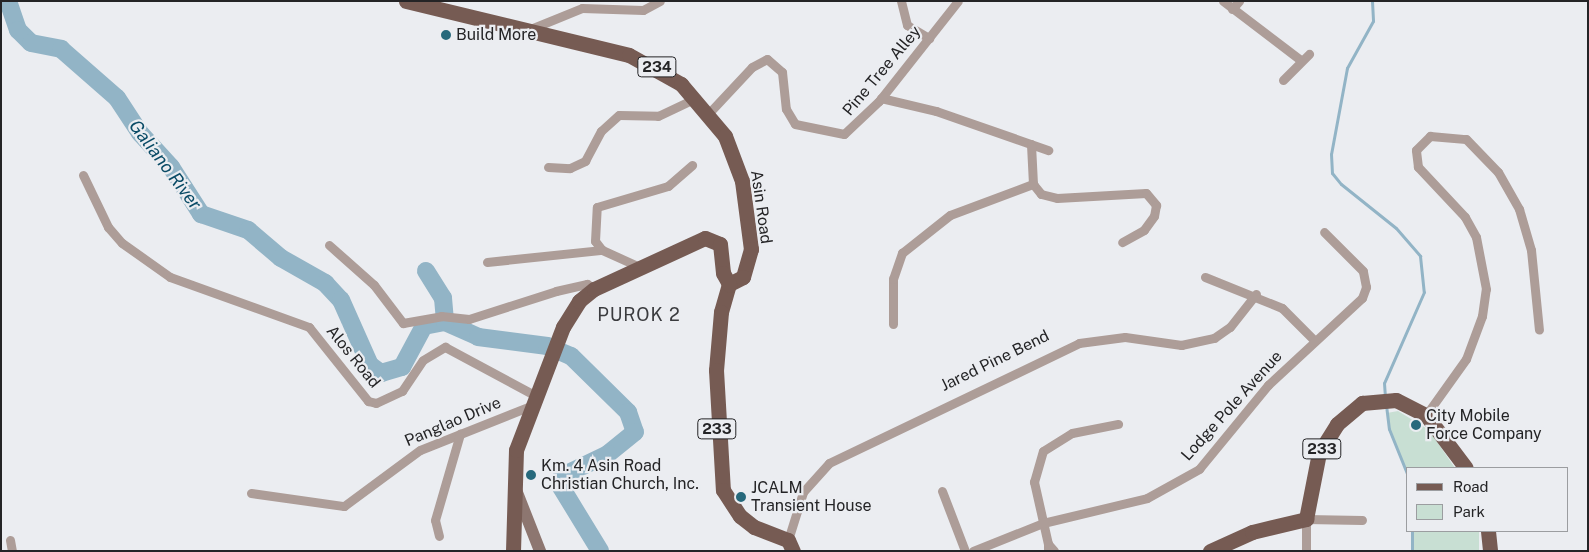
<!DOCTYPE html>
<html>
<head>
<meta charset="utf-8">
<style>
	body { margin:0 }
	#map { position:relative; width:1589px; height:552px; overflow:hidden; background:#ebedf1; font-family:"Public Sans",sans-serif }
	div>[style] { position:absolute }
	.green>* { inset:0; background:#c8dfd3; transform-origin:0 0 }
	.stream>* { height:3px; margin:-1.5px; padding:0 1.5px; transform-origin:1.5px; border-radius:1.5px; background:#92b4c6 }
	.river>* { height:18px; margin:-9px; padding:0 9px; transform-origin:9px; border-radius:9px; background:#92b4c6 }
	.street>* { height:9px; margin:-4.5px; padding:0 4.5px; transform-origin:4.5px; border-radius:4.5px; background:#ad9d98 }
	.secondary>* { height:12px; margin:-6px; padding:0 6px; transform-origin:6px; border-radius:6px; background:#8d7670 }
	.primary>* { height:15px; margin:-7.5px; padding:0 7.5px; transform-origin:7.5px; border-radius:7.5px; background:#765b53 }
	.dots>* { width:14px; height:14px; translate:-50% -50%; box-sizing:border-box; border:2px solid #ebedf1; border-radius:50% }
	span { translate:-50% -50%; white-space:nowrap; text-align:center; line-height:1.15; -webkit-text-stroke:4.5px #ebedf1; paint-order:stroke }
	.shield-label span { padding:1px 4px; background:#ebedf1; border:1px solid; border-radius:4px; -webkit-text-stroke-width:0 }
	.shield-label { font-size:15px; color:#242426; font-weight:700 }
	.poi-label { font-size:16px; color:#242426 }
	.left { translate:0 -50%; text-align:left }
	.street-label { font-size:16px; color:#242426 }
	.water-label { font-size:18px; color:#094b66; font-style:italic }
	.neighbourhood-label { font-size:18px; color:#3a3b3e; letter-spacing:1px }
	.frame { position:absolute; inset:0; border:2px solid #242426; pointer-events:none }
	.legend { position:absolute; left:1406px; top:467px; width:162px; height:65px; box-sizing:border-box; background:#ebedf1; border:1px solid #9b9da0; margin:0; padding:6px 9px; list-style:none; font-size:15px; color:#242426 }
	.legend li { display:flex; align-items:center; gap:10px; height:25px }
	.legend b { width:25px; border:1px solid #9b9da0 }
</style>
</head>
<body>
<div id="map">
	<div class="green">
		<div style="clip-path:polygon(1398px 411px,1429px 430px,1455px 468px,1408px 468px,1408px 476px,1389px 429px,1387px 413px)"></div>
		<div style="left:1412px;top:531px;width:67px;height:20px"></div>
	</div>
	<div class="stream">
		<div style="left:1372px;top:1px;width:20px;rotate:87deg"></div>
		<div style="left:1373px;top:21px;width:54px;rotate:119deg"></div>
		<div style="left:1347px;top:68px;width:87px;rotate:100.5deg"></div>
		<div style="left:1331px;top:154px;width:19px;rotate:87deg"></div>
		<div style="left:1332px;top:173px;width:14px;rotate:51deg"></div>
		<div style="left:1341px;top:184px;width:70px;rotate:38.7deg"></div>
		<div style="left:1396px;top:228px;width:37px;rotate:49deg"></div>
		<div style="left:1420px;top:256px;width:36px;rotate:84deg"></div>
		<div style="left:1424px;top:292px;width:99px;rotate:113.7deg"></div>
		<div style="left:1384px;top:383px;width:13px;rotate:86deg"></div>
		<div style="left:1386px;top:405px;width:24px;rotate:83deg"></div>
		<div style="left:1389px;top:429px;width:51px;rotate:68deg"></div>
		<div style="left:1412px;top:531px;width:20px;rotate:90deg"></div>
	</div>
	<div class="river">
		<div style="left:8px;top:1px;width:31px;rotate:71deg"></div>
		<div style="left:18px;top:30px;width:18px;rotate:45deg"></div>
		<div style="left:31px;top:43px;width:31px;rotate:11deg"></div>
		<div style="left:61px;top:49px;width:74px;rotate:41.2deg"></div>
		<div style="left:117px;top:98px;width:42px;rotate:56.7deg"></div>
		<div style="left:140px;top:133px;width:46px;rotate:47.6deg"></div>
		<div style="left:171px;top:167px;width:56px;rotate:57.4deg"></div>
		<div style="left:201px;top:214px;width:50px;rotate:18.8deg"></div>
		<div style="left:248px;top:230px;width:43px;rotate:40.3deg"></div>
		<div style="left:281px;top:258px;width:51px;rotate:29.6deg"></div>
		<div style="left:325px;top:283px;width:23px;rotate:47deg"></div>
		<div style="left:341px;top:300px;width:71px;rotate:66deg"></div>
		<div style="left:370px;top:365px;width:14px;rotate:36deg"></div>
		<div style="left:381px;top:373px;width:22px;rotate:-16deg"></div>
		<div style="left:402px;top:367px;width:47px;rotate:-61.8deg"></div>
		<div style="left:424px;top:326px;width:21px;rotate:-11deg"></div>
		<div style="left:445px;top:322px;width:36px;rotate:24deg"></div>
		<div style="left:478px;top:337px;width:70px;rotate:7.4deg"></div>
		<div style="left:547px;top:346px;width:26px;rotate:23deg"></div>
		<div style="left:571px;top:356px;width:80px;rotate:44.5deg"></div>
		<div style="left:628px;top:412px;width:21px;rotate:71deg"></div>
		<div style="left:635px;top:432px;width:35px;rotate:141deg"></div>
		<div style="left:608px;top:454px;width:51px;rotate:154.4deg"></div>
		<div style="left:562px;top:476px;width:11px;rotate:95deg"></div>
		<div style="left:561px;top:487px;width:75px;rotate:58.6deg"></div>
		<div style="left:426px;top:271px;width:32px;rotate:58deg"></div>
		<div style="left:443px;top:298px;width:24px;rotate:85deg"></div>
	</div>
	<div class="street">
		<div style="left:901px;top:1px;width:25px;rotate:76deg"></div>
		<div style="left:907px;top:25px;width:26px;rotate:31deg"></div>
		<div style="left:1223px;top:1px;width:96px;rotate:37.3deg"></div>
		<div style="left:1232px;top:9px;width:11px;rotate:-49deg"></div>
		<div style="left:528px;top:30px;width:58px;rotate:-22.2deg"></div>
		<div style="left:582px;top:8px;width:61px;rotate:1.9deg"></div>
		<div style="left:643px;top:10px;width:19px;rotate:-28deg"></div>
		<div style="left:1283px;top:80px;width:37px;rotate:-45deg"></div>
		<div style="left:881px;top:98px;width:57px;rotate:13.3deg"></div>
		<div style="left:936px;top:111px;width:119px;rotate:19.2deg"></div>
		<div style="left:708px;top:114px;width:64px;rotate:-46.9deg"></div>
		<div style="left:752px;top:67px;width:17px;rotate:-28deg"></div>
		<div style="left:767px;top:59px;width:20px;rotate:41deg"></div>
		<div style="left:782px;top:72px;width:37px;rotate:84deg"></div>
		<div style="left:786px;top:109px;width:17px;rotate:59deg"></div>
		<div style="left:795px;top:124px;width:50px;rotate:11.5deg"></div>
		<div style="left:844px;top:134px;width:48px;rotate:-43.3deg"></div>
		<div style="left:879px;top:101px;width:127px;rotate:-51.7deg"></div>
		<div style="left:548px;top:167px;width:22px;rotate:3deg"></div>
		<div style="left:570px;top:168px;width:17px;rotate:-25deg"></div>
		<div style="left:585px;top:161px;width:34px;rotate:-62deg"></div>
		<div style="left:601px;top:131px;width:24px;rotate:-42deg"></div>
		<div style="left:619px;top:115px;width:39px;rotate:1deg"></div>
		<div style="left:658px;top:116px;width:42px;rotate:-25.3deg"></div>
		<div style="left:83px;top:175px;width:58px;rotate:64.3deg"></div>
		<div style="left:108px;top:227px;width:21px;rotate:49deg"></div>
		<div style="left:122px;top:243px;width:59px;rotate:35.3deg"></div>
		<div style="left:170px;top:277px;width:148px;rotate:19.8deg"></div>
		<div style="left:309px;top:327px;width:95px;rotate:51.4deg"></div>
		<div style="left:368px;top:401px;width:8px;rotate:14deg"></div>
		<div style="left:376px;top:403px;width:29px;rotate:-25deg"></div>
		<div style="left:402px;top:391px;width:37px;rotate:-56deg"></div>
		<div style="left:423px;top:360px;width:26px;rotate:-31deg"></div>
		<div style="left:445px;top:347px;width:103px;rotate:28.3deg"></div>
		<div style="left:1033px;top:184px;width:13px;rotate:51deg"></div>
		<div style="left:1041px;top:194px;width:16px;rotate:14deg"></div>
		<div style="left:1057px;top:198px;width:89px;rotate:-3.2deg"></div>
		<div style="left:1146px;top:193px;width:16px;rotate:50deg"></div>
		<div style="left:1156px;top:205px;width:11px;rotate:100deg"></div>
		<div style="left:1154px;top:216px;width:17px;rotate:126deg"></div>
		<div style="left:1144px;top:230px;width:25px;rotate:151deg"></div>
		<div style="left:329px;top:245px;width:60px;rotate:41.6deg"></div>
		<div style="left:374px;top:285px;width:48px;rotate:52.7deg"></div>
		<div style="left:403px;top:323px;width:39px;rotate:-10deg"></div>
		<div style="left:441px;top:316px;width:28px;rotate:6deg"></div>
		<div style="left:469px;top:319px;width:91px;rotate:-17.8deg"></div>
		<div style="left:556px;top:291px;width:32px;rotate:-13deg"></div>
		<div style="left:587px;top:284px;width:9px;rotate:36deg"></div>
		<div style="left:487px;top:262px;width:116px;rotate:-6deg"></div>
		<div style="left:642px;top:268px;width:44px;rotate:-155.8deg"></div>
		<div style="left:602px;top:250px;width:11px;rotate:-128deg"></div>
		<div style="left:595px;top:241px;width:34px;rotate:-87deg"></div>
		<div style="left:597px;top:207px;width:74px;rotate:-16.5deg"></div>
		<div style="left:668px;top:186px;width:32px;rotate:-41deg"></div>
		<div style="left:1205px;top:277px;width:83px;rotate:21.9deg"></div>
		<div style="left:1282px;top:308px;width:45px;rotate:45deg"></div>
		<div style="left:893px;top:324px;width:45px;rotate:-90deg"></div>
		<div style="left:893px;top:279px;width:28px;rotate:-71deg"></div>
		<div style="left:902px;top:253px;width:61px;rotate:-38.4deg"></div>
		<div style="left:950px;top:215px;width:89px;rotate:-20.5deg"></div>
		<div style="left:1033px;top:184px;width:40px;rotate:-92.9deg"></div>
		<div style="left:1426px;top:415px;width:69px;rotate:-54.5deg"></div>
		<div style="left:1466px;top:359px;width:46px;rotate:-69.6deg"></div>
		<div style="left:1482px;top:316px;width:27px;rotate:-82deg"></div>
		<div style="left:1486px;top:289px;width:53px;rotate:-100.9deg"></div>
		<div style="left:1476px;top:237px;width:23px;rotate:-119deg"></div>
		<div style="left:1465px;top:217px;width:69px;rotate:-133.2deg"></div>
		<div style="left:1418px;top:167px;width:17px;rotate:-97deg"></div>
		<div style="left:1416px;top:150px;width:20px;rotate:-45deg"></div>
		<div style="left:1430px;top:136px;width:36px;rotate:5deg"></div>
		<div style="left:1466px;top:139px;width:46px;rotate:45.9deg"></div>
		<div style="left:1498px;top:172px;width:43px;rotate:60.4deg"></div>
		<div style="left:1519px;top:209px;width:43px;rotate:73.7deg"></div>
		<div style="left:1531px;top:250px;width:80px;rotate:84.3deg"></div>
		<div style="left:942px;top:491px;width:64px;rotate:69deg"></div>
		<div style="left:251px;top:493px;width:94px;rotate:8deg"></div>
		<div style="left:344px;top:506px;width:94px;rotate:-36.4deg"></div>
		<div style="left:420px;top:450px;width:122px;rotate:-21.7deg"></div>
		<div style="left:439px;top:536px;width:16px;rotate:-104deg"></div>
		<div style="left:435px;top:520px;width:90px;rotate:-73.8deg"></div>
		<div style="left:10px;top:540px;width:11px;rotate:80deg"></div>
		<div style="left:788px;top:540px;width:50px;rotate:-72.6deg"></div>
		<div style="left:803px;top:492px;width:39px;rotate:-48deg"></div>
		<div style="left:829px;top:463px;width:277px;rotate:-25.6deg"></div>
		<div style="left:1079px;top:343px;width:46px;rotate:-7.4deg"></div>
		<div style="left:1125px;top:337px;width:57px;rotate:8.1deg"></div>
		<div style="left:1181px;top:345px;width:34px;rotate:-12deg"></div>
		<div style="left:1214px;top:338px;width:19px;rotate:-35deg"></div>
		<div style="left:1230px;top:327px;width:42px;rotate:-51.8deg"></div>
		<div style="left:1048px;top:544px;width:64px;rotate:-102.7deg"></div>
		<div style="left:1034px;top:482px;width:32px;rotate:-74deg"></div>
		<div style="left:1043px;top:451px;width:34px;rotate:-32deg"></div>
		<div style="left:1072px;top:433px;width:47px;rotate:-11.1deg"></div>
		<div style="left:973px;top:551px;width:75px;rotate:-21.8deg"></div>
		<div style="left:1043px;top:523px;width:107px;rotate:-13.5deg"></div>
		<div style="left:1147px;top:498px;width:60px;rotate:-29.1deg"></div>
		<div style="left:1199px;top:469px;width:109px;rotate:-50.6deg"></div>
		<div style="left:1268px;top:385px;width:128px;rotate:-42.8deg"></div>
		<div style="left:1362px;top:298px;width:12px;rotate:-70deg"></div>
		<div style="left:1366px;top:287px;width:16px;rotate:-101deg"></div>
		<div style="left:1363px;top:271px;width:55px;rotate:-135deg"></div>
		<div style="left:1048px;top:551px;width:7px;rotate:-90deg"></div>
		<div style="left:1048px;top:544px;width:9px;rotate:49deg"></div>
		<div style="left:1306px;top:551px;width:32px;rotate:-90deg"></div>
		<div style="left:1306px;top:519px;width:56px;rotate:1deg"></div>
	</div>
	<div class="secondary">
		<div style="left:516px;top:490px;width:66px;rotate:68.5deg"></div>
	</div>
	<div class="primary">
		<div style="left:406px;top:1px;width:229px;rotate:13.6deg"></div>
		<div style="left:629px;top:55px;width:60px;rotate:29.1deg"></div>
		<div style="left:681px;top:84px;width:68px;rotate:49.8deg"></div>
		<div style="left:725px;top:136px;width:48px;rotate:69.3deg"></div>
		<div style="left:742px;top:181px;width:69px;rotate:82.5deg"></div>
		<div style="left:751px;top:249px;width:29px;rotate:106deg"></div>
		<div style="left:743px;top:277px;width:16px;rotate:153deg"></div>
		<div style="left:729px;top:284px;width:29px;rotate:106deg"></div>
		<div style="left:721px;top:312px;width:58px;rotate:94.9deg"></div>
		<div style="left:716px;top:370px;width:120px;rotate:86.7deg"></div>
		<div style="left:723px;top:490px;width:31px;rotate:57deg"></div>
		<div style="left:740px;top:516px;width:18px;rotate:38deg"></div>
		<div style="left:754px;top:527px;width:36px;rotate:21deg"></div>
		<div style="left:788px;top:540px;width:12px;rotate:66deg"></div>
		<div style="left:1488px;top:531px;width:20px;rotate:84deg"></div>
		<div style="left:513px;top:551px;width:101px;rotate:-88.3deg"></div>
		<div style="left:516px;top:450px;width:132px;rotate:-69.1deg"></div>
		<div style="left:563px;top:327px;width:31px;rotate:-58deg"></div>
		<div style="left:579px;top:301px;width:19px;rotate:-39deg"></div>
		<div style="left:594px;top:289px;width:122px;rotate:-24.7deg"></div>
		<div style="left:705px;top:238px;width:16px;rotate:22deg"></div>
		<div style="left:720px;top:244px;width:29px;rotate:84deg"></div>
		<div style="left:723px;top:273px;width:13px;rotate:61deg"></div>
		<div style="left:1210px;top:551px;width:46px;rotate:-24.3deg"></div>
		<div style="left:1252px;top:532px;width:56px;rotate:-13.5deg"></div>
		<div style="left:1306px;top:519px;width:67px;rotate:-78.9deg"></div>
		<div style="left:1319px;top:453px;width:34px;rotate:-58deg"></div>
		<div style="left:1337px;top:424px;width:33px;rotate:-40deg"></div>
		<div style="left:1362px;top:403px;width:34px;rotate:-5deg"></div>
		<div style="left:1396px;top:400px;width:34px;rotate:27deg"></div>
		<div style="left:1426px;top:415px;width:66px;rotate:53deg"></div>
	</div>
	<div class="dots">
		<div style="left:446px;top:35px;background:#27697c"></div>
		<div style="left:1416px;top:425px;background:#27697c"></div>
		<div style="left:531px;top:475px;background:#27697c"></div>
		<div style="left:741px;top:497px;background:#27697c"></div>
	</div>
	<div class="shield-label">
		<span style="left:657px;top:67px">234</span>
		<span style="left:717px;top:429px">233</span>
		<span style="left:1322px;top:449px">233</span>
	</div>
	<div class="poi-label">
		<span class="left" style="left:456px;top:35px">Build More</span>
		<span class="left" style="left:1426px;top:425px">City Mobile<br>Force Company</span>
		<span class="left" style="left:541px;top:475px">Km. 4 Asin Road<br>Christian Church, Inc.</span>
		<span class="left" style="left:751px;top:497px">JCALM<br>Transient House</span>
	</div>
	<div class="street-label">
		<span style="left:882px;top:71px;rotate:-50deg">Pine Tree Alley</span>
		<span style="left:761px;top:207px;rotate:82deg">Asin Road</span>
		<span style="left:353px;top:357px;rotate:51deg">Alos Road</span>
		<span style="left:995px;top:361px;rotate:-26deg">Jared Pine Bend</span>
		<span style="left:1232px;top:406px;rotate:-48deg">Lodge Pole Avenue</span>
		<span style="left:453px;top:422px;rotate:-23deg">Panglao Drive</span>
	</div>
	<div class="water-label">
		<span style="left:165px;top:165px;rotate:53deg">Galiano River</span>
	</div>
	<div class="neighbourhood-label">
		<span style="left:639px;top:315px">PUROK 2</span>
	</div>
	<div class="frame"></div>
	<ul class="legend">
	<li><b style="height:6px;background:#765b53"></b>Road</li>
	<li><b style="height:14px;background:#c8dfd3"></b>Park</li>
	</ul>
</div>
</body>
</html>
